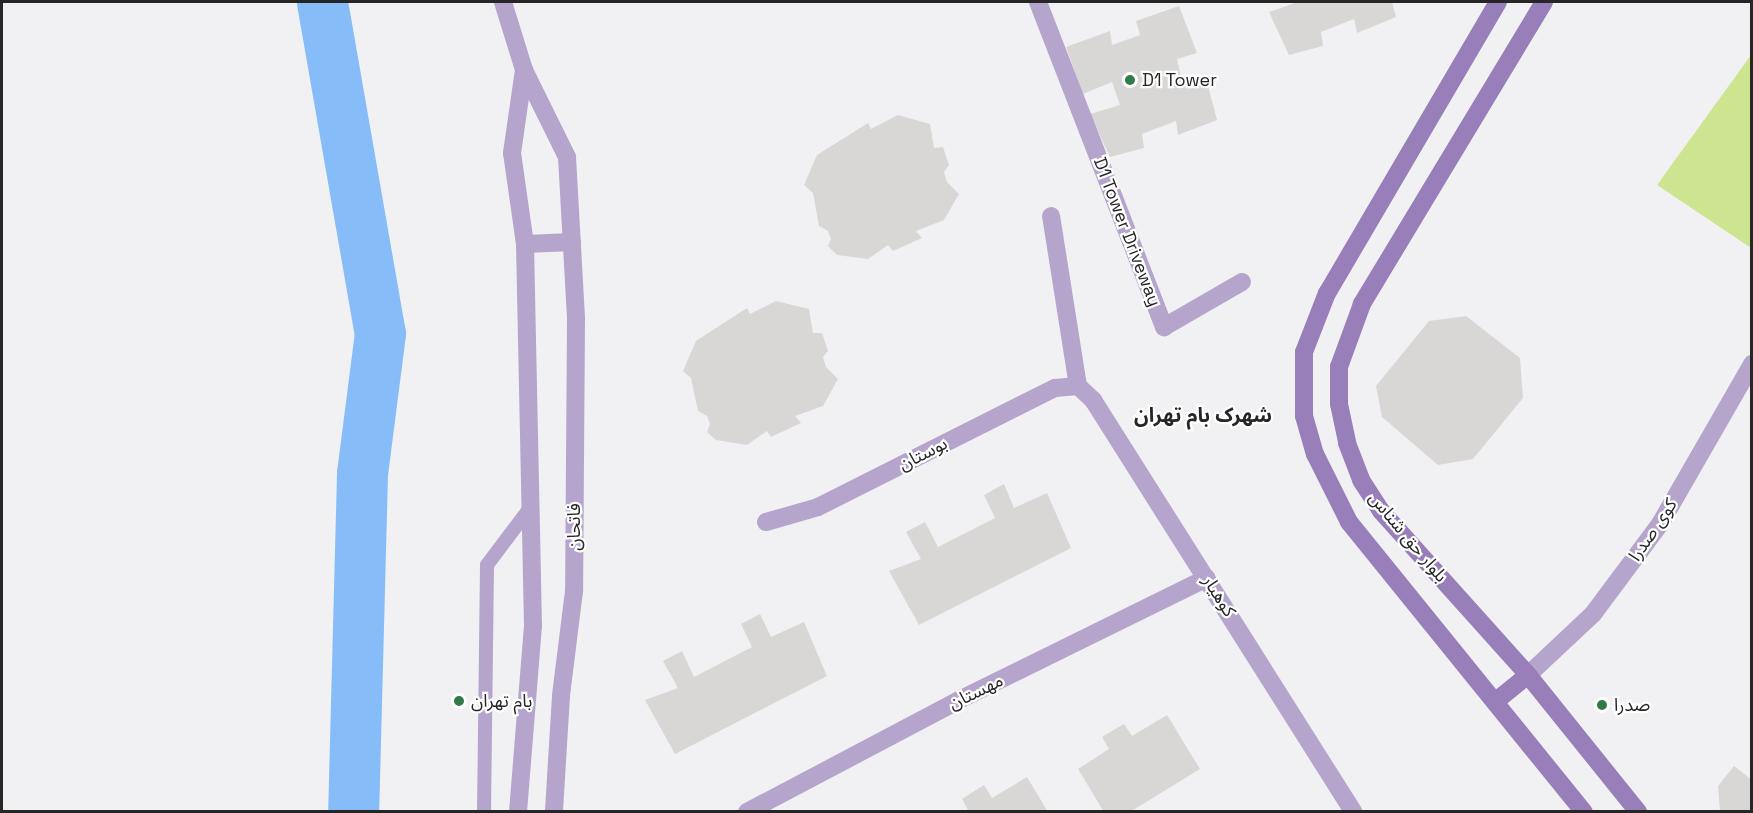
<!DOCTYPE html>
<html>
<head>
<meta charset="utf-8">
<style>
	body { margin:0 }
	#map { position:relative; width:1753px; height:813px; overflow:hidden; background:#f1f1f3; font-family:"Space Grotesk","Noto Sans Arabic",sans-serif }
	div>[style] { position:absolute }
	.green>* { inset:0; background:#cde590 }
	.river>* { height:51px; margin:-25.5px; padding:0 25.5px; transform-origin:25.5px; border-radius:25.5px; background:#86bdf9 }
	.building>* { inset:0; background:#d8d7d6 }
	.service>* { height:14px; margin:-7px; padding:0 7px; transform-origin:7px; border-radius:7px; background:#b5a5cc }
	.minor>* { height:18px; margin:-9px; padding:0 9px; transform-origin:9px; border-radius:9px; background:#b5a5cc }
	.tertiary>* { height:18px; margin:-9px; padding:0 9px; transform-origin:9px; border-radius:9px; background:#b5a5cc }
	.secondary>* { height:18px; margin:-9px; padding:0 9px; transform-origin:9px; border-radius:9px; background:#987fb9 }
	.dots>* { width:16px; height:16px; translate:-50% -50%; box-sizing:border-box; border:3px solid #fff; border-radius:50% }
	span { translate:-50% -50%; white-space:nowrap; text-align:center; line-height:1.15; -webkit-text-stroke:4.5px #fff; paint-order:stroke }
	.poi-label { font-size:18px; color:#262627 }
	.left { translate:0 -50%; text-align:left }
	.street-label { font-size:18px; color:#262627 }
	.neighbourhood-label { font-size:20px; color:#262627; font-weight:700 }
	.frame { position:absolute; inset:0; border:3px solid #262627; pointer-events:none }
</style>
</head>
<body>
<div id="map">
	<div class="green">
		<div style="clip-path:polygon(1751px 55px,1751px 248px,1657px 185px)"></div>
	</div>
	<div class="river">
		<div style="left:322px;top:2px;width:336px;rotate:80.1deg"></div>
		<div style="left:380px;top:333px;width:142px;rotate:97.3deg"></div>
		<div style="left:362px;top:474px;width:338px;rotate:91.5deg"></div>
	</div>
	<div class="building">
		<div style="clip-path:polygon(1298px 2px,1392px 2px,1396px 17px,1357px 33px,1354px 19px,1321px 32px,1323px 46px,1289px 55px,1269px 12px)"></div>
		<div style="clip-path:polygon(1179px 6px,1197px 53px,1177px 59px,1183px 86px,1206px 78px,1217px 120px,1178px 135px,1176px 121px,1142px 134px,1144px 148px,1110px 157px,1090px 114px,1120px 105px,1112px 82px,1083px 94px,1066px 47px,1110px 31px,1112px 45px,1140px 35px,1136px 21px)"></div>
		<div style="clip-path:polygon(898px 115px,930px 124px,934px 148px,943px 147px,949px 165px,944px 172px,947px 182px,959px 194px,944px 220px,916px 231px,922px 238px,893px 251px,888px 245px,868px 259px,837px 255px,828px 246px,831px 239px,828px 231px,819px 226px,813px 193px,804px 185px,817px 155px,868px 123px,871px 129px)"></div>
		<div style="clip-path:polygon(776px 301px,809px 309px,813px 333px,822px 333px,828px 351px,823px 357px,826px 367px,838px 379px,823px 406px,795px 416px,801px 423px,771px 437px,767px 431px,747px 445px,716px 440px,707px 432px,710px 424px,707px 416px,698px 411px,691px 378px,683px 371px,696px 341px,747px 308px,750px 314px)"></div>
		<div style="clip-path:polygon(1466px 316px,1520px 358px,1523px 398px,1473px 459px,1438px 465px,1382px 417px,1376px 386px,1429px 321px)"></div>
		<div style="clip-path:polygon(1004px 484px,1014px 508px,1047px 493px,1071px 548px,919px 625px,889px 571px,921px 559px,906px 532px,925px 522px,938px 547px,995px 518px,984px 495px)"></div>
		<div style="clip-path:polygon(760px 614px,771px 637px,804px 622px,827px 676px,675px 754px,645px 700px,678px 688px,663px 661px,682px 651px,694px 677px,752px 647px,741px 624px)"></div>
		<div style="clip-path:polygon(1167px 715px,1200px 769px,1130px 812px,1104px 812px,1078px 769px,1109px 749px,1102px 737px,1124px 724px,1132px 736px)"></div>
		<div style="clip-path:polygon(1734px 766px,1752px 780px,1752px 812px,1720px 812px,1718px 786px)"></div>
		<div style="clip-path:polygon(1027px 777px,1048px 812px,969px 812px,962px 799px,984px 785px,992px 798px)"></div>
	</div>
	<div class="service">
		<div style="left:484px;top:812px;width:247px;rotate:-89.3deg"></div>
		<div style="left:487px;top:565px;width:71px;rotate:-53deg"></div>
	</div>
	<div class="minor">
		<div style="left:503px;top:2px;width:71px;rotate:72.8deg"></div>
		<div style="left:1038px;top:2px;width:349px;rotate:68.8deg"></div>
		<div style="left:1164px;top:327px;width:90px;rotate:-30deg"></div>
		<div style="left:525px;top:244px;width:47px;rotate:-2.4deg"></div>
		<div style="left:766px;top:522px;width:54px;rotate:-16.1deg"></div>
		<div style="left:818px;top:507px;width:265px;rotate:-26.7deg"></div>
		<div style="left:1055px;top:388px;width:23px;rotate:-5deg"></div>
		<div style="left:1078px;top:386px;width:172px;rotate:-99deg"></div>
		<div style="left:1528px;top:675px;width:89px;rotate:-43.2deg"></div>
		<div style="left:1593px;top:614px;width:112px;rotate:-53.3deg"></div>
		<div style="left:1660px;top:524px;width:185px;rotate:-60.1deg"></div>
		<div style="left:747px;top:812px;width:240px;rotate:-27.8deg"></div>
		<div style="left:959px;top:700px;width:276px;rotate:-26.2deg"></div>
	</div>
	<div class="tertiary">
		<div style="left:524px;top:70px;width:97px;rotate:63.7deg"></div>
		<div style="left:567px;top:157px;width:162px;rotate:86.8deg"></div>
		<div style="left:576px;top:319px;width:272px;rotate:90.4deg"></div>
		<div style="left:574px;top:591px;width:106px;rotate:97.1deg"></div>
		<div style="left:561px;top:696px;width:116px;rotate:93.5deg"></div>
		<div style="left:1078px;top:386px;width:21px;rotate:43deg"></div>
		<div style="left:1093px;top:400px;width:487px;rotate:57.7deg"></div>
		<div style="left:518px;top:812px;width:187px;rotate:-85.4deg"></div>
		<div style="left:533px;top:626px;width:382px;rotate:-91.2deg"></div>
		<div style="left:525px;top:244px;width:92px;rotate:-98.1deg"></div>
		<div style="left:512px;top:153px;width:84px;rotate:-81.8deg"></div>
	</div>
	<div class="secondary">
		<div style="left:1498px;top:2px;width:338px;rotate:120.4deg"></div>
		<div style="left:1327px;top:293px;width:63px;rotate:111.3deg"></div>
		<div style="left:1304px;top:352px;width:64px;rotate:90deg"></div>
		<div style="left:1304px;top:416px;width:40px;rotate:74deg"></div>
		<div style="left:1315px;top:454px;width:76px;rotate:63.4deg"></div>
		<div style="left:1349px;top:522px;width:373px;rotate:51deg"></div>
		<div style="left:1544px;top:2px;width:353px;rotate:121.1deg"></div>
		<div style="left:1362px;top:304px;width:67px;rotate:110.1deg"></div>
		<div style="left:1339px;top:367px;width:37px;rotate:90deg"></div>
		<div style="left:1339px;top:404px;width:40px;rotate:78deg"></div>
		<div style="left:1347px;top:443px;width:40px;rotate:69deg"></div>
		<div style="left:1361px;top:480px;width:37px;rotate:57deg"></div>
		<div style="left:1381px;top:511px;width:220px;rotate:48.1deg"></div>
		<div style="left:1528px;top:675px;width:176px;rotate:51.2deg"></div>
		<div style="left:1496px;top:701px;width:41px;rotate:-39.1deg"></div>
	</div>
	<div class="dots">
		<div style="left:1130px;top:80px;background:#307b49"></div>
		<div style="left:459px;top:701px;background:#307b49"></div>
		<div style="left:1602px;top:705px;background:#307b49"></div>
	</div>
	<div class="poi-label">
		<span class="left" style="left:1142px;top:80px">D1 Tower</span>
		<span class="left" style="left:471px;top:701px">بام تهران</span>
		<span class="left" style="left:1614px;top:705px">صدرا</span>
	</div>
	<div class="street-label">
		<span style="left:1127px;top:232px;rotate:69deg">D1 Tower Driveway</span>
		<span style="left:923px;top:454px;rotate:-27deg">بوستان</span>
		<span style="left:574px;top:527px;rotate:-90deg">فاتحان</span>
		<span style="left:1653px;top:530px;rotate:-56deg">کوی صدرا</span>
		<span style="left:1408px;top:537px;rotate:50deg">بلوار حق شناس</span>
		<span style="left:1219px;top:596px;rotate:58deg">کوهیار</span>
		<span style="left:976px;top:692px;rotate:-26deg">مهستان</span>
	</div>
	<div class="neighbourhood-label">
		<span style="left:1203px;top:415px">شهرک بام تهران</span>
	</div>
	<div class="frame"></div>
</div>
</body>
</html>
